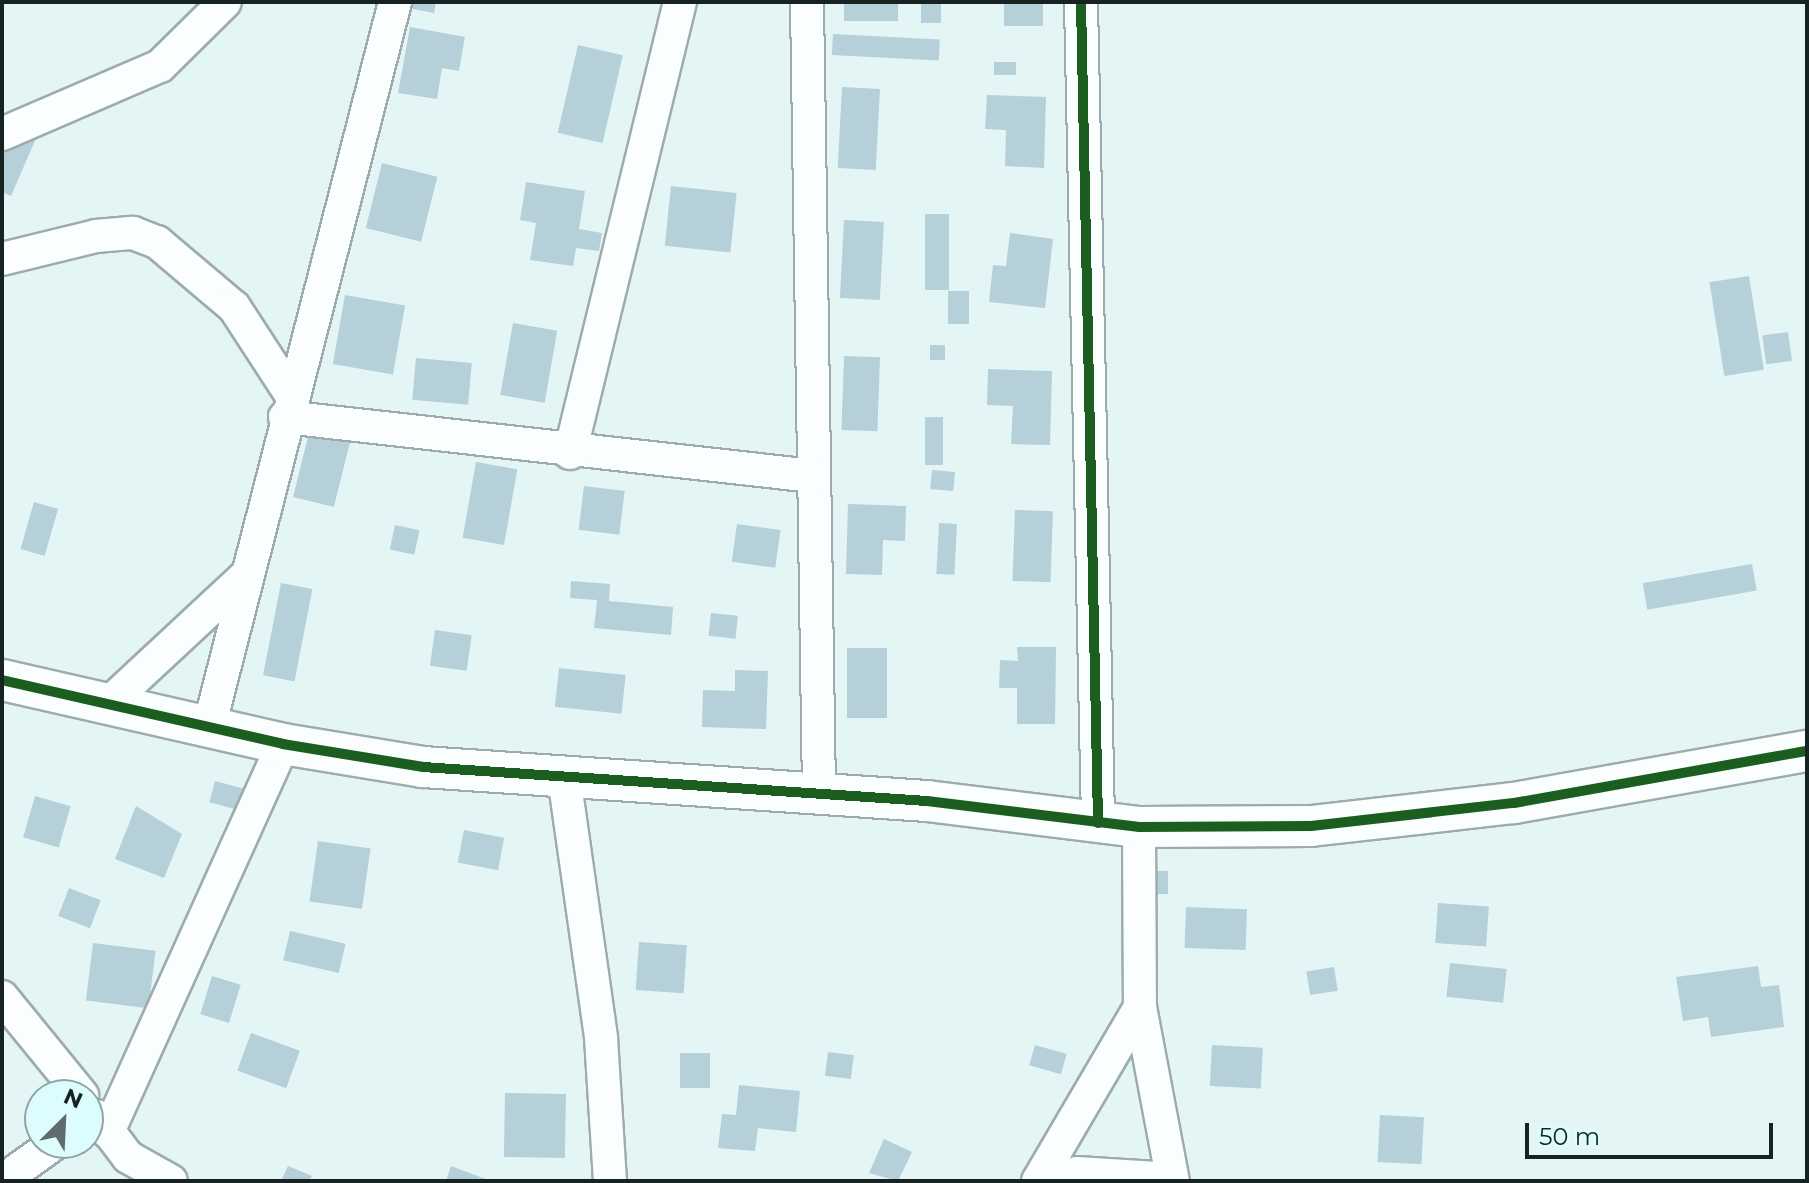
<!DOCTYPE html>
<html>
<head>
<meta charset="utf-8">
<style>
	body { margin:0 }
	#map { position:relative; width:1809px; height:1183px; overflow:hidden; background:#e4f5f6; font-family:Montserrat,sans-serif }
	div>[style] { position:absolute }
	.building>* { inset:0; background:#b5d0d8; transform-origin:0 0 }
	.roads { filter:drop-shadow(2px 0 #9eabac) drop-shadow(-2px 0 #9eabac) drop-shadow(0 2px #9eabac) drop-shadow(0 -2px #9eabac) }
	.minor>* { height:32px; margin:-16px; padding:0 16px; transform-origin:16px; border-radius:16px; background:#fbfefe }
	.tertiary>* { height:40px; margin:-20px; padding:0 20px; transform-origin:20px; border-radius:20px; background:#fbfefe }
	.cycleway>* { height:10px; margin:-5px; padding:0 5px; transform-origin:5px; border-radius:5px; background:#1b5e20 }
	span { translate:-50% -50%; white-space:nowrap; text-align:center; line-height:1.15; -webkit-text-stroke:6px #ddfcfd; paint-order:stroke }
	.frame { position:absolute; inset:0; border:4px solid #172323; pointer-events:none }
	.north { position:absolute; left:24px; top:1079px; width:80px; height:80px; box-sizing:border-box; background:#ddfcfd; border:2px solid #8ea5a6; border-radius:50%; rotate:24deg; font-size:22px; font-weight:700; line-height:32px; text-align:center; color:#172323 }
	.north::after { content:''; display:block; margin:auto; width:28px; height:36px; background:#5f6c6d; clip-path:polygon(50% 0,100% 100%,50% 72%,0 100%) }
	.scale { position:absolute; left:1525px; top:1123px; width:248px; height:36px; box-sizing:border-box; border:4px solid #172323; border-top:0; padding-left:10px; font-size:24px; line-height:28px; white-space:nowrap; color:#172323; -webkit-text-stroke:6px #ddfcfd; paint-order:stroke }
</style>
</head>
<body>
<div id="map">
	<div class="building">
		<div style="clip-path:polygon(409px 2px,436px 2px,434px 13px,408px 8px)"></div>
		<div style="left:844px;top:2px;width:54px;height:19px"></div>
		<div style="left:921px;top:2px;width:20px;height:21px"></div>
		<div style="left:1004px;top:2px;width:39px;height:24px"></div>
		<div style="clip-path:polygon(410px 27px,465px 37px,459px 71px,442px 68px,437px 99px,398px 93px)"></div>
		<div style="left:833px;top:34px;width:107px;height:21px;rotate:3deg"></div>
		<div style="left:578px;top:45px;width:46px;height:90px;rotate:13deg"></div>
		<div style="left:994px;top:62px;width:22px;height:13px"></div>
		<div style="left:842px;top:87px;width:38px;height:81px;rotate:3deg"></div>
		<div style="clip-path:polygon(987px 95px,1046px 97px,1044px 168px,1005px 166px,1006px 130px,985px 129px)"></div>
		<div style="clip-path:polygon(40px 129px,11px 196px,2px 192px,2px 135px)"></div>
		<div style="left:382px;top:163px;width:57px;height:67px;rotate:14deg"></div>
		<div style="clip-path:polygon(526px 182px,585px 191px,579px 229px,602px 233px,599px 251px,576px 248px,573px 266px,530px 260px,536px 223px,520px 220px)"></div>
		<div style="left:671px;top:186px;width:66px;height:60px;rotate:6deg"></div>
		<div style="left:925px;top:214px;width:24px;height:76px"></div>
		<div style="left:844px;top:220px;width:40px;height:78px;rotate:3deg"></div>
		<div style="clip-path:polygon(1010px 233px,1053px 239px,1045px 308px,989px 302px,993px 265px,1006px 266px)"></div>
		<div style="left:1749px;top:276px;width:95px;height:40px;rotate:81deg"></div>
		<div style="left:948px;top:291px;width:21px;height:33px"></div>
		<div style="left:345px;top:295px;width:61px;height:70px;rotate:10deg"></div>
		<div style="left:513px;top:323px;width:45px;height:73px;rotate:10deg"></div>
		<div style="left:1788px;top:332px;width:29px;height:26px;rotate:82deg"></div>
		<div style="left:930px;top:345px;width:15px;height:15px"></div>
		<div style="left:844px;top:356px;width:36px;height:74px;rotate:2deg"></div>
		<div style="left:416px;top:358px;width:56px;height:42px;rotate:5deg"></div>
		<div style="clip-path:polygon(988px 369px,1052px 371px,1050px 445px,1011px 444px,1013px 406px,987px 405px)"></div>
		<div style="left:925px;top:417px;width:18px;height:48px"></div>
		<div style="left:310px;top:429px;width:42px;height:70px;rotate:14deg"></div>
		<div style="left:476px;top:462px;width:42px;height:77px;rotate:10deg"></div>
		<div style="left:932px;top:470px;width:23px;height:19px;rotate:5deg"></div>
		<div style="left:584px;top:486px;width:41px;height:44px;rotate:7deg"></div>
		<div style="left:34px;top:502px;width:25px;height:49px;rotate:16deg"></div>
		<div style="clip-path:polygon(848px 504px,906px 506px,905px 541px,883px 540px,882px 575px,846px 574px)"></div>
		<div style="left:1015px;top:510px;width:38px;height:71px;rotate:2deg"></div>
		<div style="left:939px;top:523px;width:18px;height:51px;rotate:3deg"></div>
		<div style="left:737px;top:524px;width:44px;height:38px;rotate:8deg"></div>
		<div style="left:395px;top:525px;width:25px;height:25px;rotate:12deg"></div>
		<div style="left:1752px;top:564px;width:27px;height:111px;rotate:80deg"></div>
		<div style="clip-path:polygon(571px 581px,610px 584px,609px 601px,673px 607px,671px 635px,594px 628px,597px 600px,570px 598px)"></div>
		<div style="left:281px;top:583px;width:32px;height:94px;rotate:11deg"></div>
		<div style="left:711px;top:613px;width:27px;height:23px;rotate:6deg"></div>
		<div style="left:435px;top:630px;width:37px;height:36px;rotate:8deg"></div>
		<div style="clip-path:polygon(1017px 647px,1056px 647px,1055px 724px,1017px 724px,1017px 688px,999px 688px,1000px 660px,1018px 661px)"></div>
		<div style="left:847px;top:648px;width:40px;height:70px"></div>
		<div style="left:559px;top:668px;width:67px;height:39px;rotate:6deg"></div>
		<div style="clip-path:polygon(735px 670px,768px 671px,766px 729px,702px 727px,703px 690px,735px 691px)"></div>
		<div style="left:215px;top:781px;width:41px;height:22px;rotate:15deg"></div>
		<div style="left:35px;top:796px;width:37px;height:43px;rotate:16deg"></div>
		<div style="clip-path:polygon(136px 806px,182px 834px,164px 878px,115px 859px)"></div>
		<div style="left:464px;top:830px;width:41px;height:33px;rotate:11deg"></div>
		<div style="left:318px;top:841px;width:53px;height:61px;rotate:8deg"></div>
		<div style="left:1149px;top:871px;width:19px;height:23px"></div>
		<div style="left:69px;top:888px;width:34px;height:30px;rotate:21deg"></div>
		<div style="left:1438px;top:903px;width:51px;height:40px;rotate:4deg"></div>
		<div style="left:1186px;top:907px;width:61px;height:41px;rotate:2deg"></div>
		<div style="left:290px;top:931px;width:57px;height:30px;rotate:13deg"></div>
		<div style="left:639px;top:942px;width:48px;height:48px;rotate:4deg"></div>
		<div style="left:93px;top:943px;width:63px;height:58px;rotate:7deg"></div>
		<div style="left:1450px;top:963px;width:57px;height:34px;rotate:6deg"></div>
		<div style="clip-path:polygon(1758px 966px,1761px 987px,1779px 985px,1784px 1027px,1711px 1037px,1708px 1017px,1683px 1021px,1676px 977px)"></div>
		<div style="left:1334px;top:967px;width:24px;height:28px;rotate:81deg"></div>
		<div style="left:212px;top:976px;width:30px;height:40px;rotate:17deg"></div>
		<div style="left:251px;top:1033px;width:52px;height:40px;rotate:20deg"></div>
		<div style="left:1035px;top:1045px;width:33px;height:21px;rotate:16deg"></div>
		<div style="left:1212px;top:1045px;width:51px;height:41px;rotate:3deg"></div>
		<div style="left:828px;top:1052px;width:26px;height:24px;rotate:7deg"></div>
		<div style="left:680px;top:1053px;width:30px;height:35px"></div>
		<div style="clip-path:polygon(739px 1085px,800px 1091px,796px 1132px,758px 1128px,755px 1151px,718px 1148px,722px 1114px,736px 1115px)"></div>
		<div style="left:505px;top:1093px;width:61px;height:64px;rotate:1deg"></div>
		<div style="left:1380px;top:1115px;width:44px;height:47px;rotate:3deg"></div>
		<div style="clip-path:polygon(884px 1139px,912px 1152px,898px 1181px,869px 1173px)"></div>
		<div style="clip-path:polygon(288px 1166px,312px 1176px,309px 1181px,281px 1181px)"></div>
		<div style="clip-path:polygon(451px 1166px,491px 1181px,446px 1181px)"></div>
	</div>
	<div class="roads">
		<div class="minor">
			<div style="left:807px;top:2px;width:793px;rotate:89.13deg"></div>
			<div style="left:1081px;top:2px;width:821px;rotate:88.81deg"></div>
			<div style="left:2px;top:134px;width:172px;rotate:-23.3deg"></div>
			<div style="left:160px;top:66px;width:91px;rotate:-44.6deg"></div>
			<div style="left:2px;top:259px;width:97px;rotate:-13.7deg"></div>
			<div style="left:96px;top:236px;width:37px;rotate:-5deg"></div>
			<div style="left:133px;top:233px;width:26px;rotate:21deg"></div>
			<div style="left:157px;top:242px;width:101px;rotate:40.2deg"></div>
			<div style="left:234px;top:307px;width:103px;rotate:56.9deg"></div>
			<div style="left:285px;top:417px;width:531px;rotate:6.38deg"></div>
			<div style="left:570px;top:453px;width:464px;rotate:-76.3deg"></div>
			<div style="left:108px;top:704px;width:191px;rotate:-42.9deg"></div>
			<div style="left:209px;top:727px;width:748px;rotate:-75.61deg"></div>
			<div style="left:564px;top:777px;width:264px;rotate:81.9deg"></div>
			<div style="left:601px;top:1038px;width:143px;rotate:86.4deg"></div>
			<div style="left:1139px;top:827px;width:180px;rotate:89.7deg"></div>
			<div style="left:1140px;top:1007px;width:177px;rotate:79.3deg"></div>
			<div style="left:2px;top:997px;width:127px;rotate:50.8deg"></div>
			<div style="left:97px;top:1116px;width:51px;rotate:52.9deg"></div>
			<div style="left:128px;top:1157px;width:49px;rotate:29.2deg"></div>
			<div style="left:108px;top:1132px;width:426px;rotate:-65.7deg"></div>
			<div style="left:1039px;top:1180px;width:39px;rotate:-10deg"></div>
			<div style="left:1077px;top:1173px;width:95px;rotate:3.6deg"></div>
			<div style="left:2px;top:1181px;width:65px;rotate:-35.6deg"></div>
			<div style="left:1038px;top:1181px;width:202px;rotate:-59.6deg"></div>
		</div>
		<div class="tertiary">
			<div style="left:2px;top:680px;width:288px;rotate:12.8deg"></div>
			<div style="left:283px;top:744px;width:142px;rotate:9.3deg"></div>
			<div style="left:423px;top:767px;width:505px;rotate:3.86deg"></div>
			<div style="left:927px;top:801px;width:214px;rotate:7deg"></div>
			<div style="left:1139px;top:827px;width:172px;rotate:-0.3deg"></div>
			<div style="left:1311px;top:826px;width:204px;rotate:-6.5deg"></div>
			<div style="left:1514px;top:803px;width:298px;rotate:-10.1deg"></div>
		</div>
	</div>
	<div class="cycleway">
		<div style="left:1081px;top:2px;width:821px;rotate:88.81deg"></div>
		<div style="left:2px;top:680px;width:288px;rotate:12.8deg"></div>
		<div style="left:283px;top:744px;width:142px;rotate:9.3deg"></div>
		<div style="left:423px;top:767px;width:505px;rotate:3.86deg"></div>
		<div style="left:927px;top:801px;width:214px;rotate:7deg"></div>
		<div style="left:1139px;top:827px;width:172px;rotate:-0.3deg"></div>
		<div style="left:1311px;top:826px;width:204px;rotate:-6.5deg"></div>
		<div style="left:1514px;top:803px;width:298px;rotate:-10.1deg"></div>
	</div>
	<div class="frame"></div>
	<div class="north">N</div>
	<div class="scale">50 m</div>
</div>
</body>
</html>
